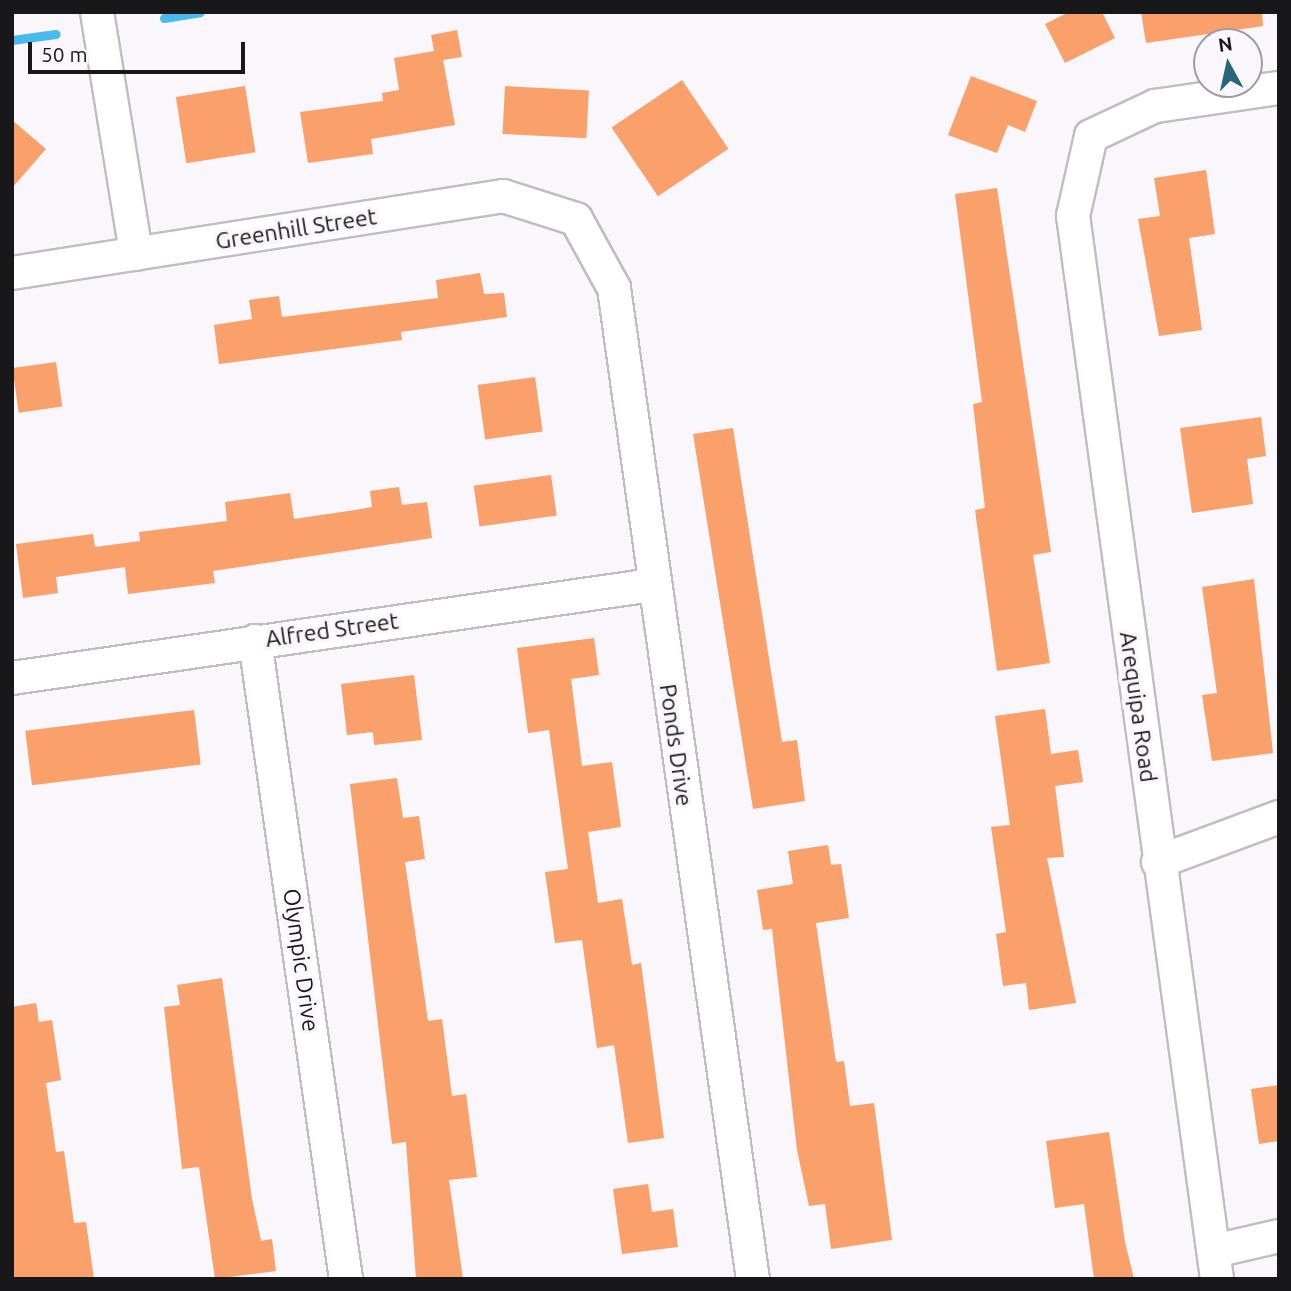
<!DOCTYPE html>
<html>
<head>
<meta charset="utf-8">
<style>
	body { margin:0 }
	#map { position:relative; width:1291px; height:1291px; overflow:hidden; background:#f9f6fc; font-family:Ubuntu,sans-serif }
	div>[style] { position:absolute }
	.stream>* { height:9px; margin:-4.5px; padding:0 4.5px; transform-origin:4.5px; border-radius:4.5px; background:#48baee }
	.building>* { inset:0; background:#f9a06b; transform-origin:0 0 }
	.roads { filter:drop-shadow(2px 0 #c0bdc3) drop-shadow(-2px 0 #c0bdc3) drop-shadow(0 2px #c0bdc3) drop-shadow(0 -2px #c0bdc3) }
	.street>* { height:32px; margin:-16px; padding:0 16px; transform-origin:16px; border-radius:16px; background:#fff }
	span { translate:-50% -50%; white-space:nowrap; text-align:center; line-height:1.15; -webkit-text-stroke:7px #f9f6fc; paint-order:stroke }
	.street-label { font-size:23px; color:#181719 }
	.frame { position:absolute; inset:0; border:14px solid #181719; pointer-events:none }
	.north { position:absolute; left:1193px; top:28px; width:70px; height:70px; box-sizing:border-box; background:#f9f6fc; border:2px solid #9f9da1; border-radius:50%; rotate:352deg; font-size:19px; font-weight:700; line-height:28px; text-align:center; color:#181719 }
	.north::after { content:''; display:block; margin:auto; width:24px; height:32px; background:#28667c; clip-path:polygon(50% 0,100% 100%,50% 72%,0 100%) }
	.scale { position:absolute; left:28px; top:42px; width:217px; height:32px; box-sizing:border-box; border:4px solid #181719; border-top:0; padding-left:9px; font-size:21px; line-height:24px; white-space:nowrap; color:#181719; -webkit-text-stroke:5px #f9f6fc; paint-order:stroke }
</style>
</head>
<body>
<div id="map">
	<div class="stream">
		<div style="left:164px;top:18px;width:36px;rotate:-9deg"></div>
		<div style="left:12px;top:40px;width:44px;rotate:-7.8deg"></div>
	</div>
	<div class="building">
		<div style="clip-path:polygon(1069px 12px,1102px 12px,1115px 38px,1065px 63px,1045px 24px)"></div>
		<div style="clip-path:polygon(1141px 12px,1262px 12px,1263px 26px,1146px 43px)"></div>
		<div style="clip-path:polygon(457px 30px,462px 57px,443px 60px,455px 125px,371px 139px,373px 154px,308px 163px,300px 112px,383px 101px,382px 93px,399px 90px,394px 58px,434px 51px,431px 35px)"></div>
		<div style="clip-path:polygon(971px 76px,1037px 101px,1025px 132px,1008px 125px,997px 153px,948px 135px)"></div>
		<div style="left:682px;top:80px;width:83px;height:85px;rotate:56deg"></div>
		<div style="left:245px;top:86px;width:67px;height:70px;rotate:81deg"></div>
		<div style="left:505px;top:86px;width:84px;height:48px;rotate:3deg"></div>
		<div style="clip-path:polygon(12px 120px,46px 149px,12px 188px)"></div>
		<div style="clip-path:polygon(1206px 170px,1215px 234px,1189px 238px,1202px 330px,1159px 336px,1138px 219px,1160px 216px,1154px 178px)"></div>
		<div style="clip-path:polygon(997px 188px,1051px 552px,1033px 555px,1050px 663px,997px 671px,975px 510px,985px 508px,973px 404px,982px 402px,955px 194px)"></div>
		<div style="clip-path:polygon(480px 273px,484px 294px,504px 293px,507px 317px,401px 332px,402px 340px,219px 364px,214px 325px,252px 319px,249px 300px,279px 296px,282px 317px,438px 298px,436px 280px)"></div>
		<div style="left:56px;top:362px;width:45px;height:44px;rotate:82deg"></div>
		<div style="left:535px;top:377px;width:55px;height:58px;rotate:82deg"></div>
		<div style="clip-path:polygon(1261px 417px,1266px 456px,1247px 459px,1253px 504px,1192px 513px,1180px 428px)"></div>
		<div style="clip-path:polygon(733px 428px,782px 742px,797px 740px,805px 801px,753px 809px,693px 434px)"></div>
		<div style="left:551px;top:475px;width:41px;height:78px;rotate:82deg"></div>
		<div style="clip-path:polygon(399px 487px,402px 505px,427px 502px,432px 538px,213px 571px,215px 583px,128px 594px,125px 567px,56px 577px,58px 593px,23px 598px,16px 544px,93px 534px,95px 547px,140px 541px,139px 532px,227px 521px,225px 502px,290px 493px,294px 519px,355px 510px,372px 507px,370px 491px)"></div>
		<div style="clip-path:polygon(1254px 579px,1273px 753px,1212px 761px,1202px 695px,1217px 693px,1202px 587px)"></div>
		<div style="clip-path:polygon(594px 638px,599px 675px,571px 679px,582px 766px,612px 762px,621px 827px,588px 832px,598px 903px,622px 899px,632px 965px,641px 963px,664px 1138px,628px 1143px,614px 1045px,597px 1048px,582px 940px,555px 943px,545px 872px,568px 869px,549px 730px,528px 733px,517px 648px)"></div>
		<div style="clip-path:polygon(414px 675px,422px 740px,374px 745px,373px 732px,347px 735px,341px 684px)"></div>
		<div style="clip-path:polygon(1045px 709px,1051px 754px,1078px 750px,1083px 782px,1055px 786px,1064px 857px,1047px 858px,1076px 1003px,1029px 1010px,1026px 983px,1003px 986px,996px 934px,1006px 932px,991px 827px,1010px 825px,995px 716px)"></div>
		<div style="left:194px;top:710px;width:55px;height:170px;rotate:83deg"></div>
		<div style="clip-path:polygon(397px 778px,403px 818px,419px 816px,425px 859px,405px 862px,428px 1021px,442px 1019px,452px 1096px,466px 1094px,477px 1177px,449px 1180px,463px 1279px,416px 1279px,406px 1142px,392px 1144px,350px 784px)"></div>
		<div style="clip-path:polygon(828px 845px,831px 865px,841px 864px,849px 918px,816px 923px,836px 1062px,844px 1061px,850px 1106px,874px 1103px,892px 1240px,831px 1249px,825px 1204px,809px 1206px,797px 1150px,772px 929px,763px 930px,757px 890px,793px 884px,788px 851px)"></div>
		<div style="clip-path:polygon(222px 978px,252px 1199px,261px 1241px,272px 1239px,276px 1271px,215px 1279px,199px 1167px,182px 1169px,164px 1007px,180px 1005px,177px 985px)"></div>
		<div style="clip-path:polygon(36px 1003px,39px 1022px,52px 1020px,61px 1080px,46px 1083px,56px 1152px,64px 1151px,74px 1223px,86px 1222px,94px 1279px,12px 1279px,12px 1007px)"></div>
		<div style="clip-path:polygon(1279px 1085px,1279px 1141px,1259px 1144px,1251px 1089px)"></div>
		<div style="clip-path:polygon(1109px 1132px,1125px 1242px,1134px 1279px,1094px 1279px,1084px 1204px,1055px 1208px,1046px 1141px)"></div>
		<div style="clip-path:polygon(648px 1184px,652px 1212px,673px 1209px,678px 1247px,622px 1254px,613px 1189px)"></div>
	</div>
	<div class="roads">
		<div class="street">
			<div style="left:97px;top:12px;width:245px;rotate:80.8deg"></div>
			<div style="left:12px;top:273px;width:497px;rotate:-8.9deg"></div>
			<div style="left:503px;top:196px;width:77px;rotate:17.5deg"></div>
			<div style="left:576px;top:219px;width:79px;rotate:61.2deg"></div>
			<div style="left:614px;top:288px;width:1001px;rotate:82.02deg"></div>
			<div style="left:255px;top:641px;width:644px;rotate:81.88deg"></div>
			<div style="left:12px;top:678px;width:647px;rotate:-8.27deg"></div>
			<div style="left:1158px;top:862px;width:129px;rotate:-20.4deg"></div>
			<div style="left:1214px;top:1251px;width:67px;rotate:-13deg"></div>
			<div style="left:1217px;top:1279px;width:1073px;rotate:-97.71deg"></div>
			<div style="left:1073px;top:216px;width:82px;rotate:-77.3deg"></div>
			<div style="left:1091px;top:136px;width:71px;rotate:-25.1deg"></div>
			<div style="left:1155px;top:106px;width:125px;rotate:-8.3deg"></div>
		</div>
	</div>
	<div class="street-label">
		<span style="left:296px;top:229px;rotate:-9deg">Greenhill Street</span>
		<span style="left:332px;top:630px;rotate:-8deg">Alfred Street</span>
		<span style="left:1138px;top:707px;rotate:82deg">Arequipa Road</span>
		<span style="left:676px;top:745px;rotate:82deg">Ponds Drive</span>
		<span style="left:301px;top:960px;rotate:82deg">Olympic Drive</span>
	</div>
	<div class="frame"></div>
	<div class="north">N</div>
	<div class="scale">50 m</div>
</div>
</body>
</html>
